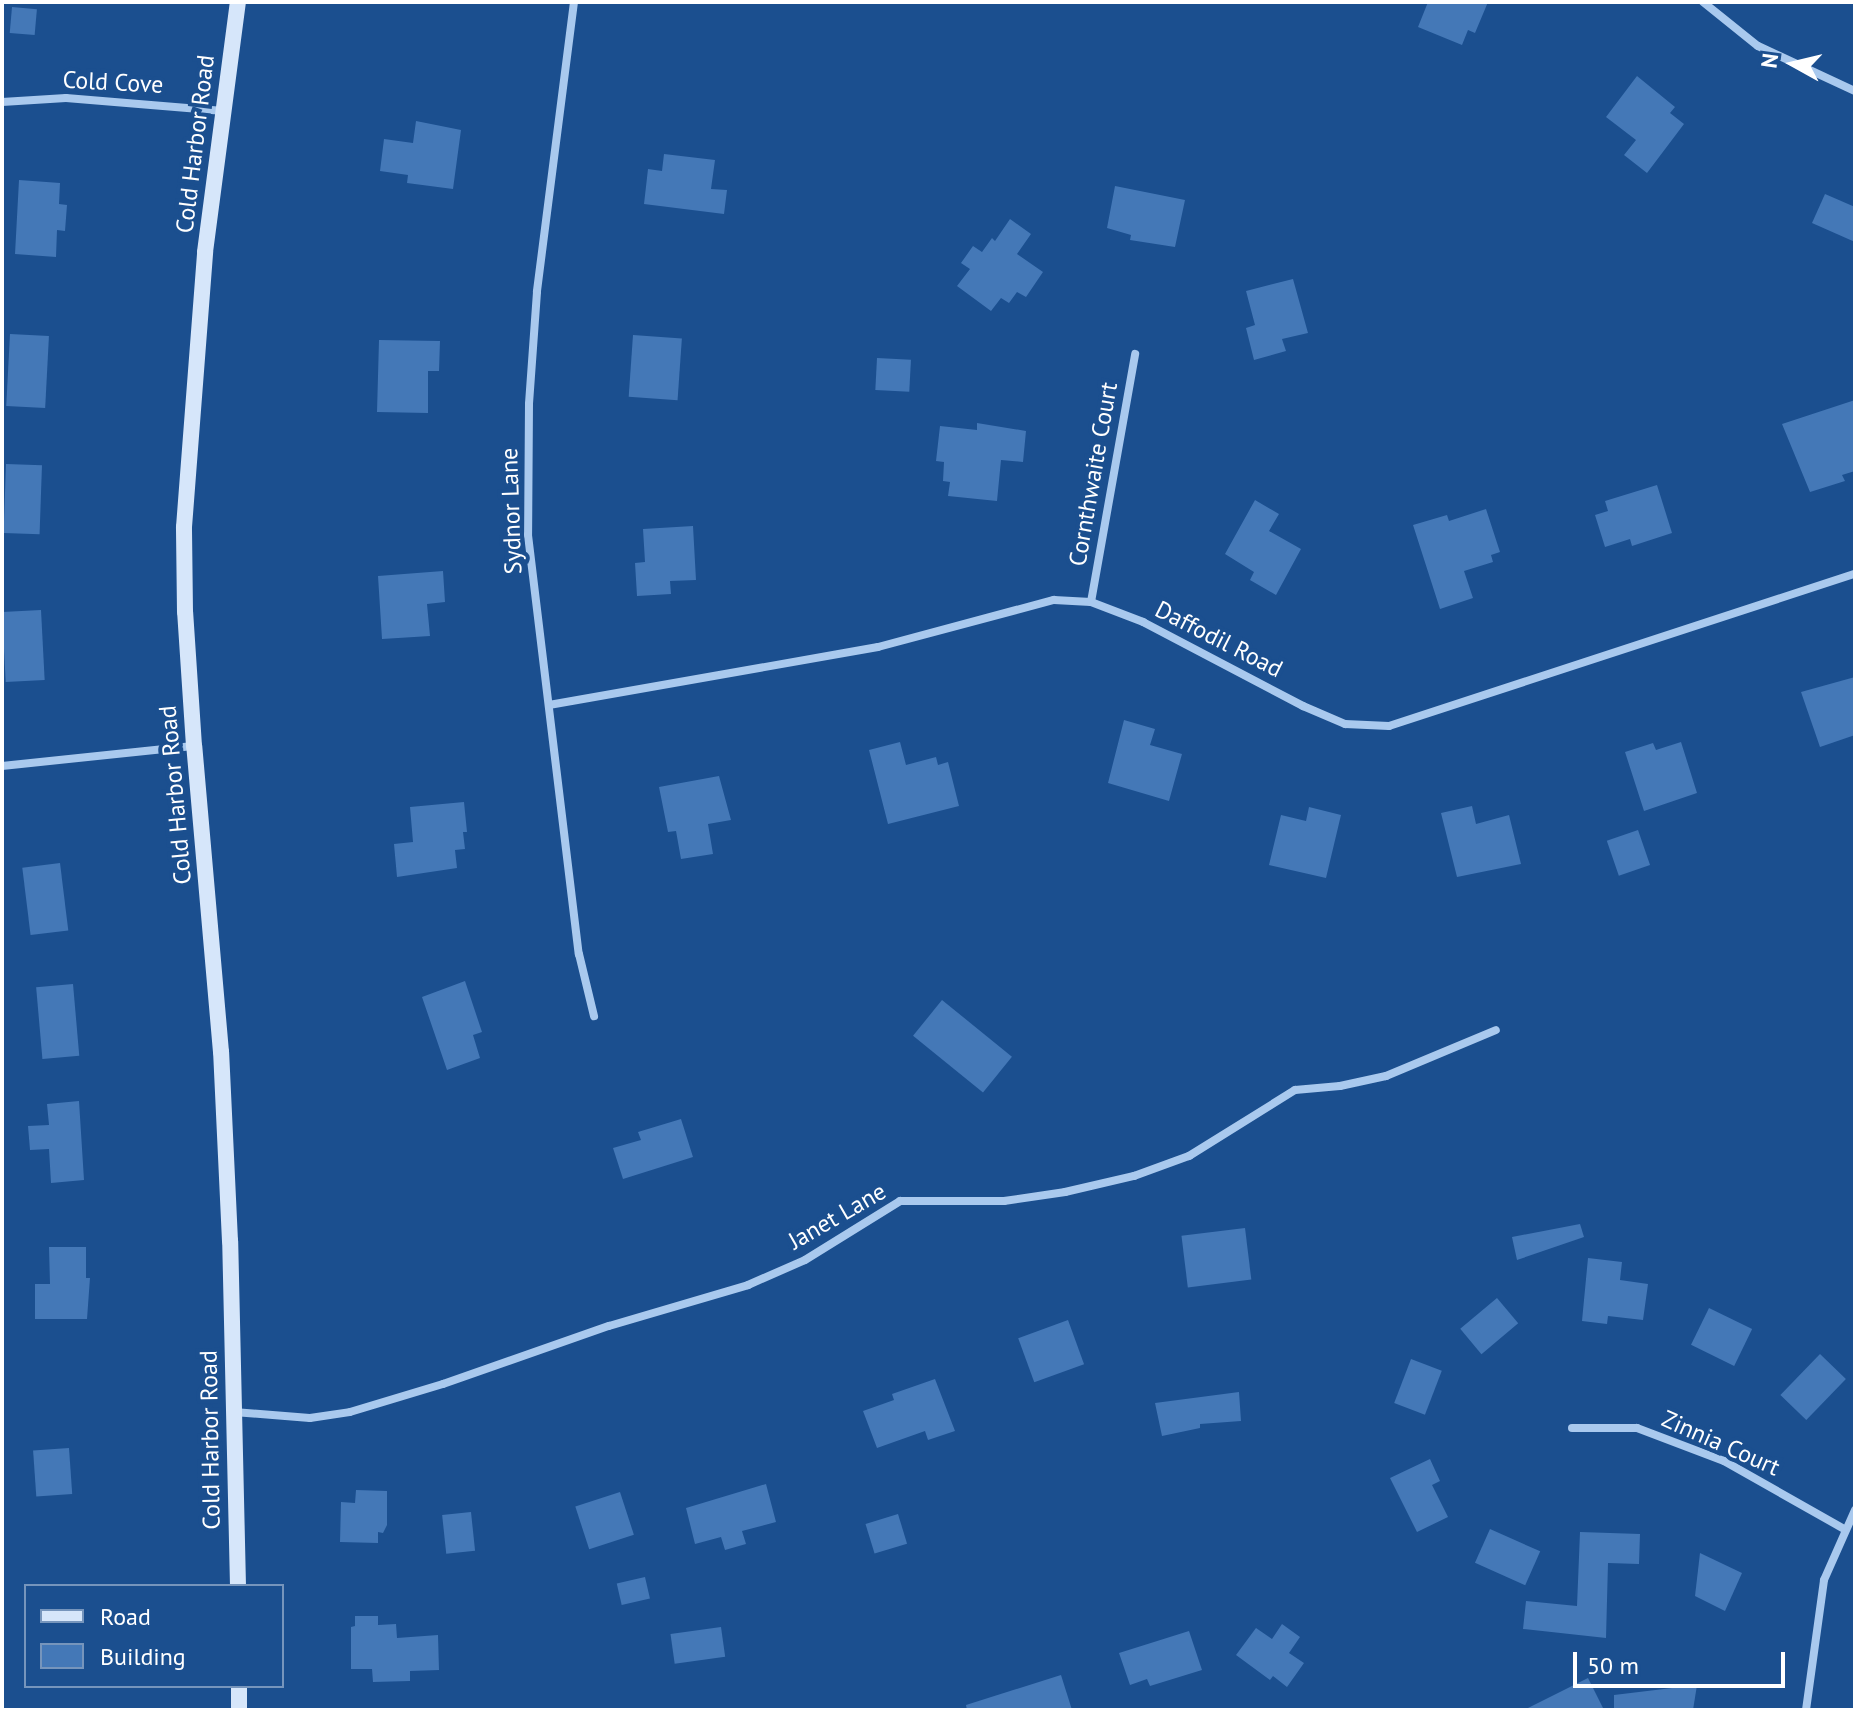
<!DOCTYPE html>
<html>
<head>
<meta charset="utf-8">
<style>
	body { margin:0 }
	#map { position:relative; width:1857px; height:1712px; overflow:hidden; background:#1b4f8f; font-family:"PT Sans",sans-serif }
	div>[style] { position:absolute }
	.building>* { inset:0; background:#4478b7; transform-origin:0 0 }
	.minor>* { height:8px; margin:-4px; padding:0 4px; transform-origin:4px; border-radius:4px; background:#a9c9ee }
	.secondary>* { height:16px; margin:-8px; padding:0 8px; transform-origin:8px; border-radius:8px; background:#d6e6fa }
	span { translate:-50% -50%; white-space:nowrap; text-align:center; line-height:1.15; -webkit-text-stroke:8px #1b4f8f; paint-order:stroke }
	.street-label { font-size:24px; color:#fff }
	.frame { position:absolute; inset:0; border:4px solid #fff; pointer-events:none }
	.legend { position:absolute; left:24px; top:1584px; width:260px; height:104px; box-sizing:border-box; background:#1b4f8f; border:2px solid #7695bc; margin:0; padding:10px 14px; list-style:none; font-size:24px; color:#fff }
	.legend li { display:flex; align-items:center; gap:16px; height:40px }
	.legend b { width:40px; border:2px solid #7695bc }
	.north { position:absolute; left:1753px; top:24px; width:80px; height:80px; -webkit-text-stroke:6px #1b4f8f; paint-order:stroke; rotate:278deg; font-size:22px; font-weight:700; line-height:32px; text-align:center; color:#fff }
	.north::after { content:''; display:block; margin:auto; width:28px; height:36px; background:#fff; clip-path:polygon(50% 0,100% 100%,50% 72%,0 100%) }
	.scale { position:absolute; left:1573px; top:1652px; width:212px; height:36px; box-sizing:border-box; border:4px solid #fff; border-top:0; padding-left:10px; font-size:24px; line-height:28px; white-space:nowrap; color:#fff; -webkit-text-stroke:6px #1b4f8f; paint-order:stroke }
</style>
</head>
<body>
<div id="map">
	<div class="building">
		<div style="clip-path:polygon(1428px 2px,1488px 2px,1475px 33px,1468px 30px,1462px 45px,1418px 27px)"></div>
		<div style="left:12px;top:7px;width:25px;height:26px;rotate:5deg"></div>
		<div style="clip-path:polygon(1637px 76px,1675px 107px,1670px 113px,1684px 124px,1647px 173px,1624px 155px,1636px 140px,1606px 117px)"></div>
		<div style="clip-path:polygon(416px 121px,461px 130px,453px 189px,407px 183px,408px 175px,380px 171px,384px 139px,413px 143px)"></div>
		<div style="clip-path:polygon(664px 154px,715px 160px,711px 189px,727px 190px,724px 214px,644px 204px,648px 169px,662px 171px)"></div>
		<div style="clip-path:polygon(19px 180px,60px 183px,59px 204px,67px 205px,65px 231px,57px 230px,56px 257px,15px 254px)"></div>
		<div style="clip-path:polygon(1115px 186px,1185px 200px,1175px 247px,1130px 240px,1131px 235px,1107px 228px)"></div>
		<div style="clip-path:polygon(1825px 194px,1855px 207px,1855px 242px,1812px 223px)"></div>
		<div style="clip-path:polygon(1010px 219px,1031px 234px,1017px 254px,1043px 272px,1026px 297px,1017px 292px,1009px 303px,1001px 298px,991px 311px,957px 286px,970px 269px,961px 263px,973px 246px,982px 252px,992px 238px,995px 241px)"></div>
		<div style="clip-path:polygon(1293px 279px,1308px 333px,1282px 339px,1286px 351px,1254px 360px,1246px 328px,1255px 325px,1246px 291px)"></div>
		<div style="left:10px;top:334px;width:39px;height:72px;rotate:3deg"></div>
		<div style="left:633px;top:335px;width:49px;height:62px;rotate:4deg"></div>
		<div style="clip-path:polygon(379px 340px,440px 341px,439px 371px,428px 371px,428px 413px,377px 412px)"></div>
		<div style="left:877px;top:358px;width:34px;height:32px;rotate:3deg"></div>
		<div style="clip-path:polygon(1855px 400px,1855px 471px,1842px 475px,1845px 481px,1810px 492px,1782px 424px)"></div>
		<div style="clip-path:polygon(977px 423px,1026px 431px,1023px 462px,1001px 460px,997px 501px,948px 496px,950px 482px,943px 481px,944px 462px,936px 461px,940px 426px,977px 430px)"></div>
		<div style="left:6px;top:464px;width:36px;height:69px;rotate:2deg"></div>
		<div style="clip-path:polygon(1657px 485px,1672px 533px,1632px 546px,1630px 539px,1605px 547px,1595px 515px,1608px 511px,1605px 501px)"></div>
		<div style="clip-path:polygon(1255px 500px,1279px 514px,1269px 531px,1301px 549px,1276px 595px,1250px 580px,1254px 572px,1225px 554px)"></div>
		<div style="clip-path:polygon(1486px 509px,1500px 552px,1491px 555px,1493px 562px,1464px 571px,1473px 598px,1440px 609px,1413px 525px,1447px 515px,1449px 521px)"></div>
		<div style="clip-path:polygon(693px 526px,696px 580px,670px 581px,671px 594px,637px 596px,635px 563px,645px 562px,643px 529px)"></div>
		<div style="clip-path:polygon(443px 571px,445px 602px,427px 604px,430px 636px,382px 639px,378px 576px)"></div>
		<div style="left:41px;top:610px;width:70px;height:39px;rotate:87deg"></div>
		<div style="clip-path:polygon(1855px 677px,1855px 735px,1820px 747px,1801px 692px)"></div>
		<div style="clip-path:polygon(1124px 720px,1155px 729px,1150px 745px,1182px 754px,1169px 801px,1108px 783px)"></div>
		<div style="clip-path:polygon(900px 742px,906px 765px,936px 757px,938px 765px,948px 762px,959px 806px,888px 824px,869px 750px)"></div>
		<div style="clip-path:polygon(1681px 742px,1697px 793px,1644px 811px,1625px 752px,1653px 743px,1656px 750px)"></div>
		<div style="clip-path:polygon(719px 776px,731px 820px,708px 824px,713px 854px,681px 859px,676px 831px,668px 832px,659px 787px)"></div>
		<div style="clip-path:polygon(464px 802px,467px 832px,463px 832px,465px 849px,455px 850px,457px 868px,397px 877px,394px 844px,413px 842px,410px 807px)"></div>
		<div style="clip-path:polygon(1472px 806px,1476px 824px,1509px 815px,1521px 864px,1457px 877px,1441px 813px)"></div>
		<div style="clip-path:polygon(1309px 807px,1341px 815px,1326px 878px,1269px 865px,1281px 815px,1306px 821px)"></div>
		<div style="left:1638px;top:830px;width:37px;height:33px;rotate:71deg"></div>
		<div style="left:60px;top:863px;width:68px;height:38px;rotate:83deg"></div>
		<div style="clip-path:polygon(465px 981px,482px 1032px,473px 1035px,480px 1058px,447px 1070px,422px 997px)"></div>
		<div style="left:73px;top:984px;width:72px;height:37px;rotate:85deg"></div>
		<div style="left:942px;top:1000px;width:90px;height:46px;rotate:39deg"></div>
		<div style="clip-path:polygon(79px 1101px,84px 1180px,51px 1183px,49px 1149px,30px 1150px,28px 1126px,49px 1125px,47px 1104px)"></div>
		<div style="clip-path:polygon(681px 1119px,693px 1157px,623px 1179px,613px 1148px,641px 1140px,638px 1132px)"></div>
		<div style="clip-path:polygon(1580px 1224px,1584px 1237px,1517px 1260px,1512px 1237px)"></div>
		<div style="left:1245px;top:1228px;width:52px;height:64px;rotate:83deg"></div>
		<div style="clip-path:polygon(49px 1247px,86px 1247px,86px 1278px,90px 1278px,87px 1319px,35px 1319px,35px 1284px,50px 1284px)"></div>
		<div style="clip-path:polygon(1588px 1258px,1622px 1262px,1620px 1280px,1648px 1284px,1643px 1320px,1608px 1316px,1607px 1324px,1582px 1321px)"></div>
		<div style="left:1497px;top:1298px;width:33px;height:48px;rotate:50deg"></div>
		<div style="left:1709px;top:1308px;width:48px;height:41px;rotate:26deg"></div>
		<div style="left:1068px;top:1320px;width:47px;height:53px;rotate:70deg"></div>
		<div style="left:1820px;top:1354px;width:36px;height:57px;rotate:44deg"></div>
		<div style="left:1411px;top:1359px;width:33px;height:47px;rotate:21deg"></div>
		<div style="clip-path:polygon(935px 1379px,955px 1431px,928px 1440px,925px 1431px,877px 1448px,863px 1411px,894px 1400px,892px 1394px)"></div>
		<div style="clip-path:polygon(1239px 1392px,1241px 1421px,1200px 1424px,1200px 1428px,1162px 1436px,1155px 1403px)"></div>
		<div style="left:69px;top:1448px;width:46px;height:36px;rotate:86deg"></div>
		<div style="clip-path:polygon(1430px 1459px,1440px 1481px,1432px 1485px,1448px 1517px,1417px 1532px,1390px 1478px)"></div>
		<div style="clip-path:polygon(766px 1484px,776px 1522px,742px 1531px,746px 1544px,725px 1550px,721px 1537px,695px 1544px,686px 1508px)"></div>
		<div style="clip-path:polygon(356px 1490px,387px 1491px,387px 1525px,383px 1533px,378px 1532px,378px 1543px,340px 1542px,341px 1502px,355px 1503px)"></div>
		<div style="left:620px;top:1492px;width:45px;height:47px;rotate:72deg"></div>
		<div style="left:471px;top:1512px;width:39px;height:29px;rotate:84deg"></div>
		<div style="left:898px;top:1514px;width:31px;height:34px;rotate:73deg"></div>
		<div style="left:1490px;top:1529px;width:55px;height:37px;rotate:24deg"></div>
		<div style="clip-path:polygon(1580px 1532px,1640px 1534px,1639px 1564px,1608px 1563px,1606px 1638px,1523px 1629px,1526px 1601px,1577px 1606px)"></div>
		<div style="clip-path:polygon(1700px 1553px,1742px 1573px,1725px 1611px,1695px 1596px)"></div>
		<div style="left:645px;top:1577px;width:22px;height:29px;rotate:77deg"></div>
		<div style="clip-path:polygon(355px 1616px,378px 1616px,378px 1625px,396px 1624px,397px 1638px,438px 1635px,439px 1670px,410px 1671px,410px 1681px,373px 1682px,372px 1669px,351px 1669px,351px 1627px,355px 1626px)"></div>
		<div style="clip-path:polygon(1282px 1624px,1300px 1637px,1289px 1653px,1304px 1663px,1287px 1687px,1273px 1676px,1270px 1680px,1236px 1655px,1256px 1628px,1272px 1639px)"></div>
		<div style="left:721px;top:1627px;width:30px;height:51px;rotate:82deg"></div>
		<div style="clip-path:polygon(1189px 1631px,1202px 1670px,1150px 1686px,1147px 1679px,1130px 1685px,1119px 1653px)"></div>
		<div style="clip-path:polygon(1061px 1675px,1072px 1710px,967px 1710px,966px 1705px)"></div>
		<div style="clip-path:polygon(1588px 1678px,1604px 1710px,1524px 1710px)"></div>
		<div style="clip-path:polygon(1697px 1685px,1693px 1710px,1614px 1710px,1614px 1695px)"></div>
	</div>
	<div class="minor">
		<div style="left:574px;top:2px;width:292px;rotate:97.3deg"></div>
		<div style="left:537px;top:292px;width:112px;rotate:94.1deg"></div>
		<div style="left:529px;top:404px;width:131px;rotate:90.4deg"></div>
		<div style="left:528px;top:535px;width:422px;rotate:83.1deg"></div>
		<div style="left:579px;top:954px;width:64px;rotate:76.4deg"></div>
		<div style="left:1703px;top:2px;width:70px;rotate:38.7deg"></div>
		<div style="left:1758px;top:46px;width:107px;rotate:24.9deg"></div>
		<div style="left:2px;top:102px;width:64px;rotate:-3.6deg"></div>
		<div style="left:66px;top:98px;width:158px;rotate:4.7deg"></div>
		<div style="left:1091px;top:602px;width:252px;rotate:-79.9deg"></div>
		<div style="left:549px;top:705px;width:334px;rotate:-10deg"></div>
		<div style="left:878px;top:647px;width:182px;rotate:-15deg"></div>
		<div style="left:1054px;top:600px;width:37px;rotate:3deg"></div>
		<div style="left:1091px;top:602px;width:56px;rotate:21deg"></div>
		<div style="left:1143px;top:622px;width:181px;rotate:27.7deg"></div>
		<div style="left:1303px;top:706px;width:46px;rotate:23.2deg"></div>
		<div style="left:1345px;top:724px;width:44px;rotate:2.6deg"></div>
		<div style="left:1389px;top:726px;width:490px;rotate:-18.1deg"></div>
		<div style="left:2px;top:766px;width:192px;rotate:-6deg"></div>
		<div style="left:234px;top:1412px;width:76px;rotate:4.5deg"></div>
		<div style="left:310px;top:1418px;width:40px;rotate:-8.5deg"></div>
		<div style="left:350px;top:1412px;width:97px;rotate:-16.8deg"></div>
		<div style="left:443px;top:1384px;width:176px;rotate:-19.3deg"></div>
		<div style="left:609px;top:1326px;width:145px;rotate:-16.4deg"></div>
		<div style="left:748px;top:1285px;width:62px;rotate:-23.7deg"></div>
		<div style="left:805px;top:1260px;width:112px;rotate:-31.8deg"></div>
		<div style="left:900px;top:1201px;width:104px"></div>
		<div style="left:1004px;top:1201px;width:62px;rotate:-8.4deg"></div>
		<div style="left:1065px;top:1192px;width:71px;rotate:-13.1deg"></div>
		<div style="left:1134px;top:1176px;width:59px;rotate:-20deg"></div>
		<div style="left:1189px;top:1156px;width:125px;rotate:-31.9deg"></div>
		<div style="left:1295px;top:1090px;width:45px;rotate:-5.1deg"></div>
		<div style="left:1340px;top:1086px;width:47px;rotate:-12.3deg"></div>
		<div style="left:1386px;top:1076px;width:119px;rotate:-22.7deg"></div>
		<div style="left:1572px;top:1428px;width:65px"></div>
		<div style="left:1637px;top:1428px;width:93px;rotate:20.8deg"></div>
		<div style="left:1724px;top:1461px;width:138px;rotate:29.5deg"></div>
		<div style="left:1806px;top:1710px;width:131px;rotate:-82.1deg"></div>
		<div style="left:1824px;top:1580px;width:77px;rotate:-66.1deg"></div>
	</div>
	<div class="secondary">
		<div style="left:238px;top:1586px;width:345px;rotate:-91.3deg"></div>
		<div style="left:230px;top:1241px;width:189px;rotate:-92.7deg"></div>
		<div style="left:221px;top:1052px;width:307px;rotate:-95deg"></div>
		<div style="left:194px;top:746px;width:134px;rotate:-93.8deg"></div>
		<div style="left:185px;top:612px;width:85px;rotate:-90.7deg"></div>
		<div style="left:184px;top:527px;width:276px;rotate:-85.6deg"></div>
		<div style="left:205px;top:252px;width:252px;rotate:-82.5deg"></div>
		<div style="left:239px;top:1686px;width:24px;rotate:90deg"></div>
	</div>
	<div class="street-label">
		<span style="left:113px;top:82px;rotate:3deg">Cold Cove</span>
		<span style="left:195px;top:144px;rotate:-83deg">Cold Harbor Road</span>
		<span style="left:1093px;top:474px;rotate:-80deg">Cornthwaite Court</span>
		<span style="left:511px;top:511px;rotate:-92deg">Sydnor Lane</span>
		<span style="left:1219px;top:639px;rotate:27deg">Daffodil Road</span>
		<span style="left:175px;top:795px;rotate:-95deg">Cold Harbor Road</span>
		<span style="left:837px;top:1216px;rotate:-30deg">Janet Lane</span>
		<span style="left:210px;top:1440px;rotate:-91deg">Cold Harbor Road</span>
		<span style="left:1721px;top:1443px;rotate:24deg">Zinnia Court</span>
	</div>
	<div class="frame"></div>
	<ul class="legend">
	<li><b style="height:10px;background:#d6e6fa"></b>Road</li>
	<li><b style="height:22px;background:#4478b7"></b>Building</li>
	</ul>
	<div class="north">N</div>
	<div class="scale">50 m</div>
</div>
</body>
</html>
